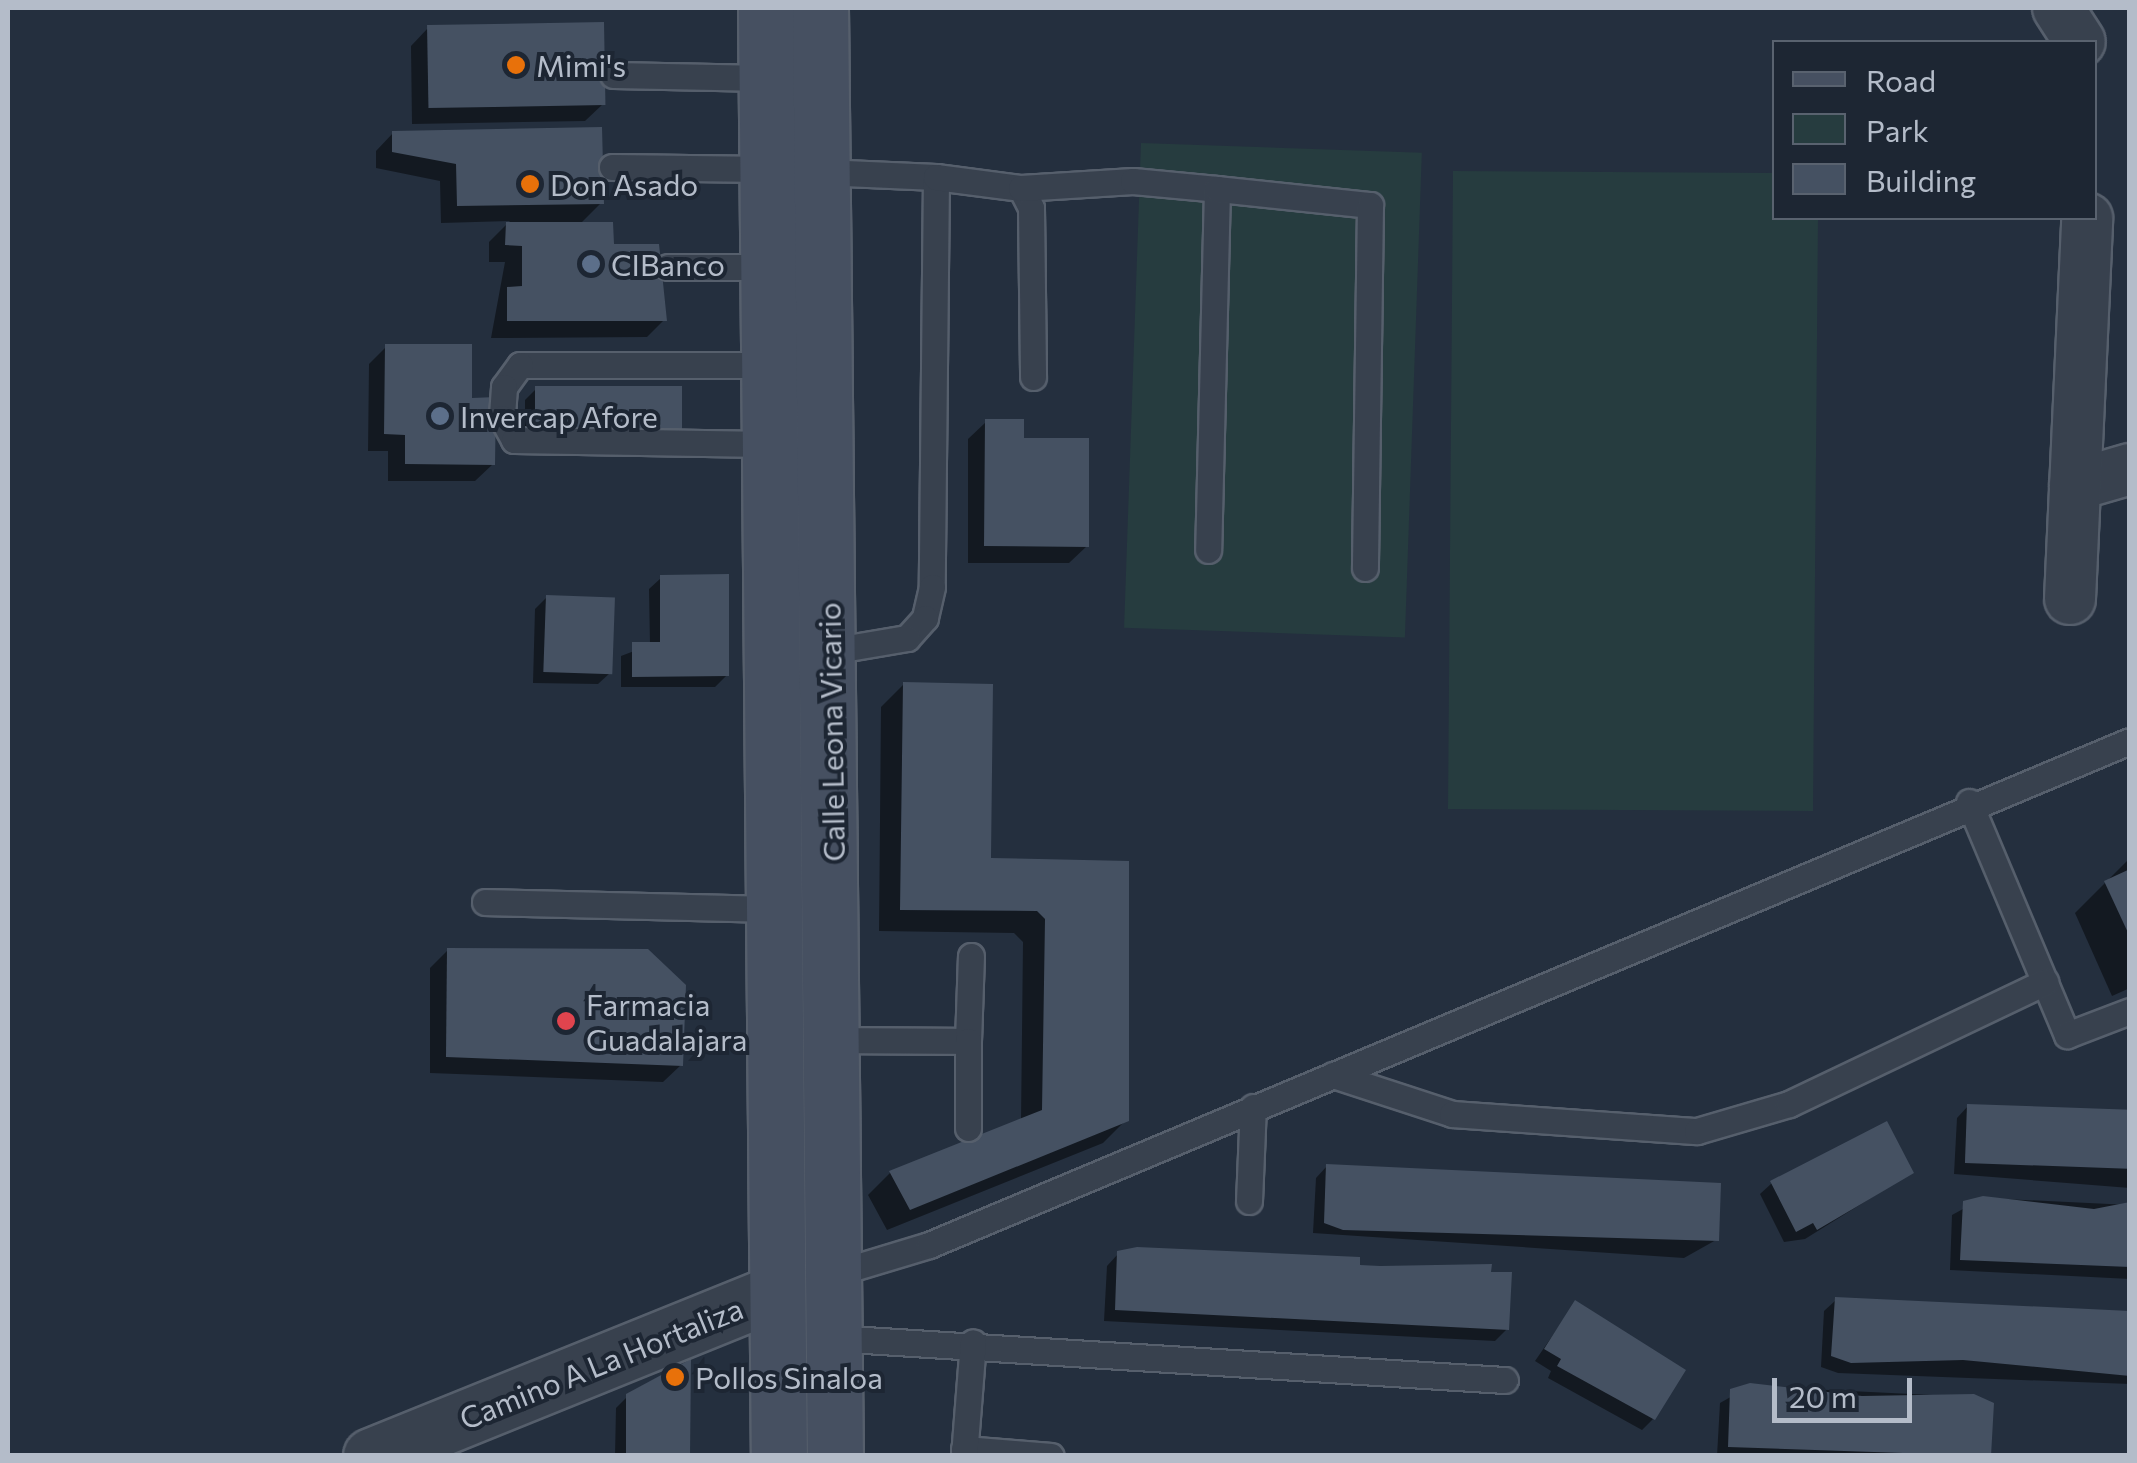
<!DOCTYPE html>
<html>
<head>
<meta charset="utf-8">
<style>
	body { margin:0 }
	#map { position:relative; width:2137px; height:1463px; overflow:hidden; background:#242f3e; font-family:Commissioner,sans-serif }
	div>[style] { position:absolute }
	.green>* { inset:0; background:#263c3f; transform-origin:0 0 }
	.shadow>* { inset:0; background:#0007 }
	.building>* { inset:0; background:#455162; transform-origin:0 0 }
	.roads { filter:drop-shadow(2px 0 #565f6c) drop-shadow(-2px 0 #565f6c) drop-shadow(0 2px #565f6c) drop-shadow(0 -2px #565f6c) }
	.service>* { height:25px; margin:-12.5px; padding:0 12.5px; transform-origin:12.5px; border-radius:12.5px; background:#38414e }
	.minor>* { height:50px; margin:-25px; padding:0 25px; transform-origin:25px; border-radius:25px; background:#38414e }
	.tertiary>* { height:55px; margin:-27.5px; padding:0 27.5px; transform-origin:27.5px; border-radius:27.5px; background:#38414e }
	.secondary>* { height:55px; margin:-27.5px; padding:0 27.5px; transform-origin:27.5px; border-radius:27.5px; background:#465061 }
	.dots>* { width:28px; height:28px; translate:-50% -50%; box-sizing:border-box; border:5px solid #1d2633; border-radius:50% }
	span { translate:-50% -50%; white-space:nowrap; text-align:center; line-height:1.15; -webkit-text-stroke:8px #1d2633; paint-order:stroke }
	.poi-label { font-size:30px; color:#b4bcc9 }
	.left { translate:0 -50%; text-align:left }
	.street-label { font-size:30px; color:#b4bcc9 }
	.frame { position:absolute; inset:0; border:10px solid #b4bcc9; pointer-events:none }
	.legend { position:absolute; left:1772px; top:40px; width:325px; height:180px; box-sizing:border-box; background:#1d2633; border:2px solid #59626f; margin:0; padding:12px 18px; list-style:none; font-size:30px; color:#b4bcc9 }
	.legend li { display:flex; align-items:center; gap:20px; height:50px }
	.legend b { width:50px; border:2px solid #59626f }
	.scale { position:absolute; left:1772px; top:1378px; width:140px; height:45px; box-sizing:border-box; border:5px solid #b4bcc9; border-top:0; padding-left:12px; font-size:30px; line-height:35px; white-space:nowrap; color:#b4bcc9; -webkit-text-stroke:8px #1d2633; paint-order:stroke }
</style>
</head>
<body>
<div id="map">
	<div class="green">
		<div style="left:1141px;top:143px;width:281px;height:485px;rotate:2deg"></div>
		<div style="clip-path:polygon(1453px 171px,1774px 173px,1774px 218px,1818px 218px,1813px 811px,1448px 809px)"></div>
	</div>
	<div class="shadow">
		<div style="clip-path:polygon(428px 28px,603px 104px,585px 121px,412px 124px,411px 46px)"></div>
		<div style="clip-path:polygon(393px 133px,601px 203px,579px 225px,611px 247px,664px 320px,647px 337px,491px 338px,505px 262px,489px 262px,489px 242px,510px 221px,441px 223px,440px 181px,376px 168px,376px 151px)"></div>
		<div style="clip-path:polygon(386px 347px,469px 400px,493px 464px,475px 481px,388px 481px,388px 451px,368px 451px,369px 364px)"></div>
		<div style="clip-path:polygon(536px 389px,679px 389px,525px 446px,525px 400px)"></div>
		<div style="clip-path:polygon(986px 422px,1087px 546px,1069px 563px,968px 563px,968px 439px)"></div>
		<div style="clip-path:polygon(661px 578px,727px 675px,715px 687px,621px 687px,621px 656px,650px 645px,649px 589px)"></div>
		<div style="clip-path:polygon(547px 597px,610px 673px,598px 684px,533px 683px,535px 609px)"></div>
		<div style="clip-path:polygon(904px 684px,988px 861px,1127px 863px,1126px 1120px,1103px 1143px,887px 1230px,868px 1195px,890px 1173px,1021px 1122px,1023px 942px,1014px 933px,879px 931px,881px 707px)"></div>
		<div style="clip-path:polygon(2130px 858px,2130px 988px,2112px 996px,2075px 913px)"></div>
		<div style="clip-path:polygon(448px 950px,681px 1065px,663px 1082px,430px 1073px,430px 968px)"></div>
		<div style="clip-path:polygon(1968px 1106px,2130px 1114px,2130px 1188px,1954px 1174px,1957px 1118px)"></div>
		<div style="clip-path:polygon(1327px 1166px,1716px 1240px,1684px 1258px,1313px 1233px,1316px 1178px)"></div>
		<div style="clip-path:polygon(1911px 1173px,1805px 1239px,1784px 1242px,1760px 1194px,1772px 1183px)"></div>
		<div style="clip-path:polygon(1983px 1198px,2130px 1205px,2130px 1279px,1950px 1270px,1952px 1215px)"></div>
		<div style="clip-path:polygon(1118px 1254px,1507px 1329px,1495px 1341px,1104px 1321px,1107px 1266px)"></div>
		<div style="clip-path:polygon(1836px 1300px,2130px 1313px,2130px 1384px,1838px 1373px,1821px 1367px,1824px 1311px)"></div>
		<div style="clip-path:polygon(1575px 1303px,1653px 1419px,1642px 1430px,1548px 1378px,1551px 1371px,1535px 1361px)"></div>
		<div style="clip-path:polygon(1750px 1386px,1973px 1397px,1989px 1456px,1717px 1456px,1720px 1403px)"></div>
		<div style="clip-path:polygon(628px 1396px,685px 1456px,615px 1456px,616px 1408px)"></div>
	</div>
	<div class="building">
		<div style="left:604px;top:22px;width:83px;height:177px;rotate:89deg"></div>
		<div style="clip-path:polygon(602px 127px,604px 204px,457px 206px,456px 164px,392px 152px,392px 131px)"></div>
		<div style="clip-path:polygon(506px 222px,613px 222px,614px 244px,659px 244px,667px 321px,507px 321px,507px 287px,522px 286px,522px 246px,505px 245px)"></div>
		<div style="clip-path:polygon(385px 344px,472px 344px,472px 398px,496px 397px,495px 465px,405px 464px,405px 435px,384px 434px)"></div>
		<div style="left:535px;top:386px;width:147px;height:50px"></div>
		<div style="clip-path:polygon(985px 419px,1024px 419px,1024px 438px,1089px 438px,1089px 547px,984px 546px)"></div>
		<div style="clip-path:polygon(729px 574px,729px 676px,632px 677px,632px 642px,660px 642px,660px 575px)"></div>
		<div style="left:546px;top:595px;width:69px;height:77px;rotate:2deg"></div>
		<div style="clip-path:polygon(903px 682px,993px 684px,991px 858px,1129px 861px,1129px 1121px,910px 1210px,889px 1171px,1042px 1110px,1045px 919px,1037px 911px,900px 910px)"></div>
		<div style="clip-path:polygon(2130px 869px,2130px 937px,2104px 881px)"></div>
		<div style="clip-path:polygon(447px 948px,648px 949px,686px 985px,683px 1066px,446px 1057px)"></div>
		<div style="left:1967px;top:1104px;width:163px;height:59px;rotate:2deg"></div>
		<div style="clip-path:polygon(1887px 1121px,1914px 1173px,1817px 1230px,1813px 1223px,1796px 1232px,1770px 1181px)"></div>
		<div style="clip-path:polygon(1326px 1164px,1721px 1183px,1719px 1241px,1343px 1230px,1324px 1223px)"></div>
		<div style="clip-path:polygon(1983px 1196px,2094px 1209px,2130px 1202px,2130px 1267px,1960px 1260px,1963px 1201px)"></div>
		<div style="clip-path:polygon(1137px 1247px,1360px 1257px,1360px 1265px,1380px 1266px,1492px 1264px,1491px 1272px,1512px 1272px,1509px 1330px,1115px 1310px,1117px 1251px)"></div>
		<div style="clip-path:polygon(1835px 1297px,2130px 1311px,2130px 1376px,1963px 1360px,1851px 1363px,1831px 1356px)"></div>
		<div style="clip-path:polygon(1575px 1300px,1686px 1370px,1655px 1420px,1557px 1366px,1561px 1359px,1544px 1349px)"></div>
		<div style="clip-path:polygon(691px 1359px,690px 1456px,626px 1456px,626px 1394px)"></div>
		<div style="clip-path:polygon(1750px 1383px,1862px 1396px,1974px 1394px,1994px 1403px,1991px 1456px,1728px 1447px,1730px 1389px)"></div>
	</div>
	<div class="roads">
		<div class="service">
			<div style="left:613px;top:75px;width:153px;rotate:1.1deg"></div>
			<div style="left:612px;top:167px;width:155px;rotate:0.7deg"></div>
			<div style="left:822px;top:172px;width:114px;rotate:2.5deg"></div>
			<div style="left:936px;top:177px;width:410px;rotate:90.6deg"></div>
			<div style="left:932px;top:587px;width:32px;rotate:103deg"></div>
			<div style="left:925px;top:618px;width:27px;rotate:132deg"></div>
			<div style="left:907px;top:638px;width:78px;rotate:170.4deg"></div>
			<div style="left:936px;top:177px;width:86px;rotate:7.4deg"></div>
			<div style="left:1021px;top:188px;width:22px;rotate:63deg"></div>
			<div style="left:1031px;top:208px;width:169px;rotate:89.3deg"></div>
			<div style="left:1021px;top:188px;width:112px;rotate:-3.6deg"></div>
			<div style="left:1133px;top:181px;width:84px;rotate:5.4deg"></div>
			<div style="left:1217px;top:189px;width:361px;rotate:91.4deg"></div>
			<div style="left:1217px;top:189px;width:154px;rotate:6deg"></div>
			<div style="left:1370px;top:205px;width:363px;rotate:90.8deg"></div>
			<div style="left:668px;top:267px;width:99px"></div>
			<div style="left:766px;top:365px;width:246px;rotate:180deg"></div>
			<div style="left:520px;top:365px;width:27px;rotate:126deg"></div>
			<div style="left:504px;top:387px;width:31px;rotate:94deg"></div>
			<div style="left:502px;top:418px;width:25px;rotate:61deg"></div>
			<div style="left:514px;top:440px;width:253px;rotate:0.9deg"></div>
			<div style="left:1969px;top:802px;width:253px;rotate:67.2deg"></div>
			<div style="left:2067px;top:1035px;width:67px;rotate:-20.9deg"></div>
			<div style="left:485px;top:902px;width:285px;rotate:1.4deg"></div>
			<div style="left:836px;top:1040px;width:132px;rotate:0.4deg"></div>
			<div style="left:968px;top:1041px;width:85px;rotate:-88deg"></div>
			<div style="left:968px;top:1041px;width:87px;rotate:90deg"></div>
			<div style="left:1333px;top:1075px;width:125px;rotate:18.1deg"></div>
			<div style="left:1452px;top:1114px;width:246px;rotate:4deg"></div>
			<div style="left:1697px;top:1131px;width:96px;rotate:-16.4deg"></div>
			<div style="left:1789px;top:1104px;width:284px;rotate:-25.5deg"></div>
			<div style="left:1249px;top:1201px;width:94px;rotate:-87.6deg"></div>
			<div style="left:833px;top:1274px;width:100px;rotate:-16.8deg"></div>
			<div style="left:929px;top:1245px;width:1302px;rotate:-22.77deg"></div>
			<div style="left:833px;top:1338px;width:673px;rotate:3.58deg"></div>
			<div style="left:964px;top:1449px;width:87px;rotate:4.6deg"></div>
			<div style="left:964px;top:1456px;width:114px;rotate:-85.5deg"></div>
		</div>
		<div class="minor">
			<div style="left:2058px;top:8px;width:40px;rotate:57.1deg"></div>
			<div style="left:2075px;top:485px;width:57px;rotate:-16.2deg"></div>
			<div style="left:2070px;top:599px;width:381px;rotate:-87.4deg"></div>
		</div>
		<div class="tertiary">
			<div style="left:371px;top:1456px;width:436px;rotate:-22deg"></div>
		</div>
		<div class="secondary">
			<div style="left:766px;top:8px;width:1448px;rotate:89.49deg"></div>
			<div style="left:820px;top:8px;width:1448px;rotate:89.41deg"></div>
		</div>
	</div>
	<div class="dots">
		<div style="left:516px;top:65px;background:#e8710a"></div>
		<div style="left:530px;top:184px;background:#e8710a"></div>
		<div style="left:591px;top:264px;background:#5c6f8a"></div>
		<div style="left:440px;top:416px;background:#5c6f8a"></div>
		<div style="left:566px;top:1021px;background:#e0444e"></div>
		<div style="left:675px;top:1377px;background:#e8710a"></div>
	</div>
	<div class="poi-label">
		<span class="left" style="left:536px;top:65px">Mimi's</span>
		<span class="left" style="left:550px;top:184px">Don Asado</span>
		<span class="left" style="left:611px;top:264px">CIBanco</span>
		<span class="left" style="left:460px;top:416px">Invercap Afore</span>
		<span class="left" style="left:586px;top:1021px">Farmacia<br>Guadalajara</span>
		<span class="left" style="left:695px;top:1377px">Pollos Sinaloa</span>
	</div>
	<div class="street-label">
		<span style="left:831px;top:732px;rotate:-91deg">Calle Leona Vicario</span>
		<span style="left:601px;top:1363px;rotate:-22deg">Camino A La Hortaliza</span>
	</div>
	<div class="frame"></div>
	<ul class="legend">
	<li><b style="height:12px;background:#465061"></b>Road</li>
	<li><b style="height:28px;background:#263c3f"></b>Park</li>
	<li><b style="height:28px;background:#455162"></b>Building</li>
	</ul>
	<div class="scale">20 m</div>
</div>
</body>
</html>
